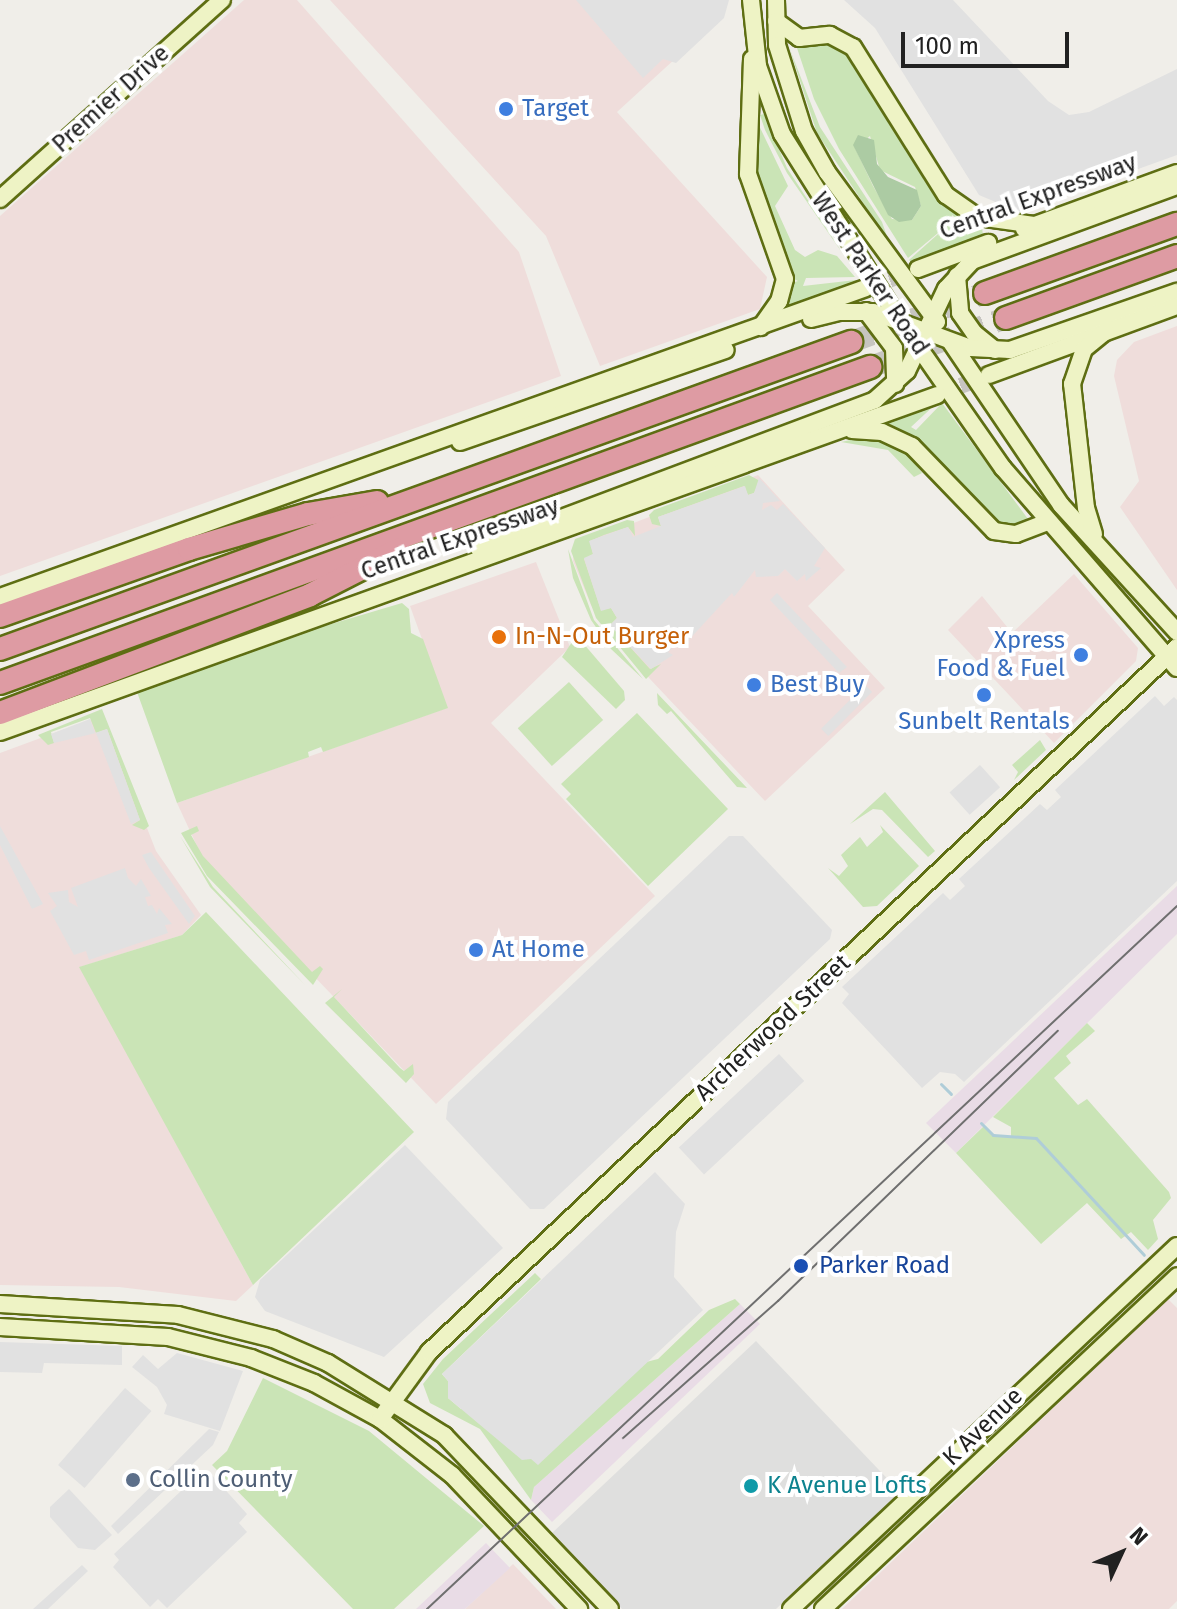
<!DOCTYPE html>
<html>
<head>
<meta charset="utf-8">
<style>
	body { margin:0 }
	#map { position:relative; width:1177px; height:1609px; overflow:hidden; background:#f0eee9; font-family:"Fira Sans",sans-serif }
	div>[style] { position:absolute }
	.residential>* { inset:0; background:#dfdfde }
	.commercial>* { inset:0; background:#efdddb }
	.industrial>* { inset:0; background:#e9dce6 }
	.grass>* { inset:0; background:#cae4b6; transform-origin:0 0 }
	.forest>* { inset:0; background:#accba3 }
	.parking>* { inset:0; background:#e1e1e1; transform-origin:0 0 }
	.stream>* { height:3px; margin:-1.5px; padding:0 1.5px; transform-origin:1.5px; border-radius:1.5px; background:#afcdd8 }
	.secondary-tunnel>* { height:16px; margin-top:-8px; transform-origin:0; background:repeating-linear-gradient(90deg,#c7c5c1 0 16px,transparent 0 24px) }
	.highway-tunnel>* { height:22px; margin-top:-11px; transform-origin:0; background:repeating-linear-gradient(90deg,#c7c5c1 0 22px,transparent 0 33px) }
	.roads { filter:drop-shadow(2px 0 #5e6e13) drop-shadow(-2px 0 #5e6e13) drop-shadow(0 2px #5e6e13) drop-shadow(0 -2px #5e6e13) }
	.secondary>* { height:16px; margin:-8px; padding:0 8px; transform-origin:8px; border-radius:8px; background:#eef3c5 }
	.highway>* { height:22px; margin:-11px; padding:0 11px; transform-origin:11px; border-radius:11px; background:#de9ba3 }
	.tram>* { height:2px; margin:-1px; padding:0 1px; transform-origin:1px; border-radius:1px; background:#6f6f6f }
	.dots>* { width:22px; height:22px; translate:-50% -50%; box-sizing:border-box; border:4px solid #fff; border-radius:50% }
	span { translate:-50% -50%; white-space:nowrap; text-align:center; line-height:1.15; -webkit-text-stroke:8px #fff; paint-order:stroke }
	.street-label { font-size:24px; color:#212121 }
	.shop-label { font-size:24px; color:#366cbe }
	.left { translate:0 -50%; text-align:left }
	.right { translate:-100% -50%; text-align:right }
	.food-label { font-size:24px; color:#c56008 }
	.transit-label { font-size:24px; color:#164399 }
	.service-label { font-size:24px; color:#4e5e75 }
	.culture-label { font-size:24px; color:#0d838f }
	.north { position:absolute; left:1081px; top:1513px; width:80px; height:80px; -webkit-text-stroke:6px #fff; paint-order:stroke; rotate:46deg; font-size:22px; font-weight:700; line-height:32px; text-align:center; color:#212121 }
	.north::after { content:''; display:block; margin:auto; width:28px; height:36px; background:#212121; clip-path:polygon(50% 0,100% 100%,50% 72%,0 100%) }
	.scale { position:absolute; left:901px; top:32px; width:168px; height:36px; box-sizing:border-box; border:4px solid #212121; border-top:0; padding-left:10px; font-size:24px; line-height:28px; white-space:nowrap; color:#212121; -webkit-text-stroke:6px #fff; paint-order:stroke }
</style>
</head>
<body>
<div id="map">
	<div class="residential">
		<div style="clip-path:polygon(756px 1341px,900px 1492px,776px 1609px,622px 1609px,551px 1534px)"></div>
	</div>
	<div class="commercial">
		<div style="clip-path:polygon(244px 0,297px 0,519px 252px,561px 376px,0 576px,0 216px)"></div>
		<div style="clip-path:polygon(330px 0,727px 0,723px 15px,617px 112px,767px 277px,760px 309px,600px 366px,546px 236px)"></div>
		<div style="clip-path:polygon(1177px 326px,1177px 590px,1120px 507px,1139px 481px,1114px 376px,1117px 360px,1134px 342px)"></div>
		<div style="clip-path:polygon(758px 475px,845px 570px,808px 606px,885px 688px,765px 801px,617px 644px,591px 605px,573px 561px,574px 546px)"></div>
		<div style="clip-path:polygon(536px 562px,570px 647px,491px 723px,655px 896px,436px 1104px,204px 861px,177px 803px,447px 708px,410px 606px)"></div>
		<div style="clip-path:polygon(1074px 574px,1138px 648px,1136px 661px,1054px 743px,948px 630px,982px 596px,1012px 633px)"></div>
		<div style="clip-path:polygon(103px 715px,156px 851px,201px 915px,182px 935px,80px 967px,253px 1285px,236px 1301px,119px 1287px,0 1285px,0 753px)"></div>
		<div style="clip-path:polygon(1168px 1299px,1177px 1308px,1177px 1601px,1169px 1609px,842px 1609px)"></div>
		<div style="clip-path:polygon(513px 1564px,556px 1609px,465px 1609px)"></div>
	</div>
	<div class="industrial">
		<div style="clip-path:polygon(1177px 886px,1177px 934px,956px 1153px,926px 1123px)"></div>
		<div style="clip-path:polygon(740px 1304px,760px 1324px,552px 1522px,531px 1500px,534px 1487px)"></div>
		<div style="clip-path:polygon(486px 1543px,510px 1568px,465px 1609px,416px 1609px)"></div>
	</div>
	<div class="grass">
		<div style="clip-path:polygon(evenodd,826px 42px,847px 53px,937px 194px,957px 214px,982px 226px,983px 237px,913px 264px,909px 260px,956px 218px,952px 215px,950px 223px,908px 258px,839px 149px,814px 99px,796px 45px,826px 42px,870px 136px,880px 170px,915px 187px,921px 206px,912px 220px,892px 219px,873px 186px,855px 148px,870px 136px)"></div>
		<div style="clip-path:polygon(789px 47px,820px 127px,882px 222px,889px 242px,817px 133px)"></div>
		<div style="clip-path:polygon(764px 114px,787px 168px,845px 257px,787px 173px,765px 130px,760px 115px)"></div>
		<div style="clip-path:polygon(754px 115px,788px 186px,775px 206px,795px 250px,805px 257px,818px 250px,837px 256px,855px 277px,806px 278px,803px 286px,856px 280px,859px 284px,788px 308px,784px 302px,789px 284px,798px 281px,792px 278px,753px 179px)"></div>
		<div style="clip-path:polygon(940px 400px,911px 427px,916px 430px,942px 403px,1028px 519px,1024px 526px,1000px 526px,886px 427px,886px 417px)"></div>
		<div style="clip-path:polygon(874px 435px,907px 453px,922px 473px,914px 477px,888px 450px,841px 442px)"></div>
		<div style="clip-path:polygon(749px 475px,760px 481px,754px 493px,748px 495px,744px 486px,658px 517px,661px 526px,652px 524px,649px 515px,654px 510px)"></div>
		<div style="clip-path:polygon(627px 520px,634px 521px,635px 536px,628px 527px,604px 535px,590px 541px,593px 554px,584px 559px,601px 610px,611px 608px,617px 618px,610px 625px,650px 669px,661px 664px,646px 679px,596px 618px,571px 551px,575px 539px)"></div>
		<div style="clip-path:polygon(568px 549px,594px 620px,643px 679px,611px 649px,591px 620px,573px 578px)"></div>
		<div style="clip-path:polygon(402px 603px,409px 609px,411px 633px,423px 639px,448px 708px,323px 752px,321px 747px,308px 752px,309px 757px,177px 803px,137px 692px,291px 636px)"></div>
		<div style="clip-path:polygon(572px 642px,583px 643px,624px 691px,625px 700px,616px 709px,562px 657px)"></div>
		<div style="left:569px;top:682px;width:51px;height:69px;rotate:48deg"></div>
		<div style="clip-path:polygon(657px 693px,747px 788px,737px 787px,671px 711px,667px 714px,658px 705px)"></div>
		<div style="clip-path:polygon(102px 709px,149px 826px,144px 830px,132px 825px,140px 820px,107px 729px,96px 733px,90px 718px,51px 732px,54px 743px,48px 745px,38px 735px)"></div>
		<div style="clip-path:polygon(637px 713px,728px 809px,648px 886px,566px 799px,571px 794px,561px 784px)"></div>
		<div style="clip-path:polygon(1040px 740px,1046px 750px,1014px 780px,1018px 772px,1012px 765px)"></div>
		<div style="clip-path:polygon(885px 792px,935px 851px,928px 857px,882px 810px,873px 809px,850px 824px)"></div>
		<div style="clip-path:polygon(880px 825px,919px 866px,877px 906px,863px 907px,828px 868px,839px 876px,848px 866px,841px 855px,860px 837px,867px 847px,883px 832px)"></div>
		<div style="clip-path:polygon(197px 826px,199px 831px,191px 835px,203px 856px,312px 972px,320px 966px,323px 969px,313px 985px,207px 876px,181px 833px)"></div>
		<div style="clip-path:polygon(180px 836px,213px 887px,306px 986px,210px 887px)"></div>
		<div style="clip-path:polygon(206px 912px,414px 1132px,253px 1285px,79px 967px,182px 935px)"></div>
		<div style="clip-path:polygon(342px 989px,334px 997px,400px 1068px,404px 1071px,413px 1064px,414px 1074px,406px 1083px,325px 1003px)"></div>
		<div style="clip-path:polygon(1087px 1023px,1095px 1031px,1066px 1056px,1071px 1063px,1054px 1078px,1078px 1105px,1087px 1099px,1169px 1192px,1171px 1198px,1153px 1220px,1158px 1239px,1148px 1250px,1131px 1232px,1121px 1239px,1087px 1203px,1041px 1244px,956px 1153px,984px 1126px,993px 1135px,1011px 1136px,1011px 1127px,993px 1117px)"></div>
		<div style="clip-path:polygon(535px 1273px,541px 1279px,442px 1374px,448px 1381px,448px 1398px,461px 1409px,658px 1359px,709px 1310px,735px 1299px,740px 1304px,534px 1487px,531px 1500px,480px 1429px,430px 1403px,423px 1384px,443px 1359px)"></div>
		<div style="clip-path:polygon(263px 1378px,369px 1431px,484px 1526px,394px 1609px,353px 1609px,212px 1465px,227px 1451px)"></div>
	</div>
	<div class="forest">
		<div style="clip-path:polygon(858px 135px,874px 140px,877px 164px,888px 177px,917px 190px,921px 206px,912px 220px,899px 222px,888px 215px,853px 145px)"></div>
	</div>
	<div class="parking">
		<div style="clip-path:polygon(576px 0,729px 0,724px 18px,676px 63px,663px 59px,643px 78px)"></div>
		<div style="clip-path:polygon(844px 0,953px 0,1048px 101px,1069px 115px,1089px 112px,1177px 69px,1177px 155px,1019px 212px,979px 195px,875px 28px)"></div>
		<div style="clip-path:polygon(759px 478px,780px 501px,763px 503px,762px 510px,771px 505px,777px 510px,783px 504px,825px 548px,814px 566px,821px 568px,806px 581px,805px 574px,797px 581px,785px 569px,778px 576px,756px 577px,755px 570px,734px 597px,732px 593px,685px 644px,682px 639px,668px 652px,673px 655px,651px 669px,610px 625px,617px 618px,611px 608px,601px 611px,584px 558px,593px 554px,589px 541px,628px 527px,633px 537px,661px 526px,658px 517px,745px 486px,748px 495px,754px 493px)"></div>
		<div style="clip-path:polygon(777px 593px,843px 663px,847px 667px,839px 673px,770px 600px)"></div>
		<div style="left:865px;top:685px;width:10px;height:62px;rotate:45deg"></div>
		<div style="clip-path:polygon(1155px 696px,1164px 706px,1174px 697px,1177px 700px,1177px 881px,964px 1082px,955px 1074px,940px 1072px,922px 1088px,842px 1003px,849px 994px,842px 987px,943px 893px,950px 900px,965px 886px,959px 879px,1040px 804px,1047px 810px,1061px 797px,1055px 790px)"></div>
		<div style="clip-path:polygon(90px 719px,95px 733px,107px 729px,140px 820px,131px 824px,96px 733px,54px 743px,51px 734px)"></div>
		<div style="left:980px;top:765px;width:30px;height:41px;rotate:48deg"></div>
		<div style="clip-path:polygon(0 826px,5px 835px,43px 904px,32px 909px,0 845px)"></div>
		<div style="clip-path:polygon(729px 836px,743px 836px,832px 930px,830px 939px,544px 1209px,530px 1209px,446px 1119px,448px 1102px)"></div>
		<div style="clip-path:polygon(151px 852px,195px 916px,189px 924px,149px 868px,142px 855px)"></div>
		<div style="clip-path:polygon(125px 868px,128px 878px,136px 886px,141px 879px,151px 896px,145px 897px,148px 906px,152px 905px,157px 914px,159px 908px,172px 924px,165px 925px,168px 933px,89px 960px,86px 951px,74px 955px,50px 911px,57px 906px,48px 893px,68px 890px,69px 902px,78px 907px,71px 888px)"></div>
		<div style="left:779px;top:1054px;width:37px;height:137px;rotate:47deg"></div>
		<div style="clip-path:polygon(405px 1145px,503px 1248px,384px 1357px,265px 1311px,255px 1297px,260px 1280px)"></div>
		<div style="clip-path:polygon(655px 1172px,685px 1204px,676px 1232px,674px 1277px,703px 1310px,538px 1465px,531px 1459px,522px 1460px,448px 1398px,448px 1381px,442px 1374px)"></div>
		<div style="clip-path:polygon(0 1342px,122px 1346px,122px 1365px,44px 1363px,42px 1373px,0 1372px)"></div>
		<div style="clip-path:polygon(177px 1353px,243px 1371px,220px 1431px,164px 1414px,167px 1405px,157px 1387px,132px 1367px,143px 1355px,158px 1369px)"></div>
		<div style="left:125px;top:1388px;width:35px;height:102px;rotate:41deg"></div>
		<div style="clip-path:polygon(209px 1429px,219px 1432px,213px 1445px,118px 1534px,111px 1526px)"></div>
		<div style="clip-path:polygon(199px 1474px,204px 1480px,211px 1474px,247px 1514px,239px 1523px,247px 1532px,167px 1608px,158px 1599px,150px 1607px,113px 1567px,119px 1560px,114px 1554px)"></div>
		<div style="clip-path:polygon(69px 1489px,112px 1535px,95px 1550px,78px 1548px,50px 1517px,50px 1507px)"></div>
		<div style="clip-path:polygon(82px 1565px,88px 1571px,48px 1609px,33px 1609px)"></div>
	</div>
	<div class="stream">
		<div style="left:941px;top:1084px;width:14px;rotate:45deg"></div>
		<div style="left:981px;top:1123px;width:17px;rotate:45deg"></div>
		<div style="left:993px;top:1135px;width:43px;rotate:4deg"></div>
		<div style="left:1036px;top:1138px;width:159px;rotate:47.3deg"></div>
	</div>
	<div class="secondary-tunnel">
		<div style="left:867px;top:288px;width:54px;rotate:-20.4deg"></div>
		<div style="left:938px;top:394px;width:53px;rotate:-19.8deg"></div>
	</div>
	<div class="highway-tunnel">
		<div style="left:851px;top:342px;width:143px;rotate:-20.1deg"></div>
		<div style="left:870px;top:367px;width:145px;rotate:-19.8deg"></div>
	</div>
	<div class="roads">
		<div class="secondary">
			<div style="left:751px;top:0;width:66px;rotate:83.9deg"></div>
			<div style="left:758px;top:66px;width:72px;rotate:70.6deg"></div>
			<div style="left:782px;top:134px;width:220px;rotate:57.8deg"></div>
			<div style="left:776px;top:0;width:45px;rotate:88.7deg"></div>
			<div style="left:777px;top:45px;width:90px;rotate:72.6deg"></div>
			<div style="left:804px;top:131px;width:47px;rotate:60.7deg"></div>
			<div style="left:827px;top:172px;width:186px;rotate:53.7deg"></div>
			<div style="left:776px;top:21px;width:29px;rotate:36deg"></div>
			<div style="left:799px;top:38px;width:31px;rotate:-6deg"></div>
			<div style="left:830px;top:35px;width:26px;rotate:28deg"></div>
			<div style="left:853px;top:47px;width:175px;rotate:57.9deg"></div>
			<div style="left:946px;top:195px;width:39px;rotate:35deg"></div>
			<div style="left:978px;top:217px;width:58px;rotate:8deg"></div>
			<div style="left:752px;top:59px;width:115px;rotate:92deg"></div>
			<div style="left:748px;top:174px;width:111px;rotate:70.6deg"></div>
			<div style="left:785px;top:279px;width:23px;rotate:105deg"></div>
			<div style="left:779px;top:301px;width:32px;rotate:125deg"></div>
			<div style="left:0;top:199px;width:298px;rotate:-41.9deg"></div>
			<div style="left:1024px;top:229px;width:163px;rotate:-20.1deg"></div>
			<div style="left:918px;top:269px;width:75px;rotate:-20.4deg"></div>
			<div style="left:957px;top:276px;width:37px;rotate:85deg"></div>
			<div style="left:960px;top:313px;width:24px;rotate:55deg"></div>
			<div style="left:974px;top:333px;width:27px;rotate:39deg"></div>
			<div style="left:866px;top:311px;width:46px;rotate:52.9deg"></div>
			<div style="left:894px;top:348px;width:36px;rotate:88deg"></div>
			<div style="left:811px;top:319px;width:29px;rotate:-14deg"></div>
			<div style="left:839px;top:312px;width:34px"></div>
			<div style="left:873px;top:312px;width:104px;rotate:20.2deg"></div>
			<div style="left:971px;top:348px;width:39px;rotate:3deg"></div>
			<div style="left:1010px;top:350px;width:177px;rotate:-19.2deg"></div>
			<div style="left:950px;top:341px;width:198px;rotate:55.9deg"></div>
			<div style="left:1061px;top:505px;width:172px;rotate:47.6deg"></div>
			<div style="left:915px;top:342px;width:154px;rotate:55.1deg"></div>
			<div style="left:1003px;top:468px;width:265px;rotate:49deg"></div>
			<div style="left:989px;top:375px;width:200px;rotate:-20.2deg"></div>
			<div style="left:852px;top:430px;width:30px;rotate:4deg"></div>
			<div style="left:882px;top:432px;width:33px;rotate:25deg"></div>
			<div style="left:912px;top:446px;width:118px;rotate:46deg"></div>
			<div style="left:994px;top:531px;width:22px;rotate:8deg"></div>
			<div style="left:1016px;top:534px;width:33px;rotate:-21deg"></div>
			<div style="left:460px;top:442px;width:281px;rotate:-19.1deg"></div>
			<div style="left:1094px;top:534px;width:27px;rotate:-107deg"></div>
			<div style="left:1086px;top:508px;width:125px;rotate:-96.4deg"></div>
			<div style="left:1072px;top:384px;width:37px;rotate:-71deg"></div>
			<div style="left:1084px;top:349px;width:28px;rotate:-39deg"></div>
			<div style="left:479px;top:549px;width:423px;rotate:-20.6deg"></div>
			<div style="left:875px;top:400px;width:43px;rotate:-42.2deg"></div>
			<div style="left:907px;top:371px;width:91px;rotate:-64.6deg"></div>
			<div style="left:946px;top:289px;width:38px;rotate:-47deg"></div>
			<div style="left:972px;top:261px;width:218px;rotate:-20.1deg"></div>
			<div style="left:0;top:597px;width:919px;rotate:-19.64deg"></div>
			<div style="left:0;top:732px;width:996px;rotate:-19.78deg"></div>
			<div style="left:0;top:1304px;width:178px;rotate:3.5deg"></div>
			<div style="left:178px;top:1315px;width:98px;rotate:14.2deg"></div>
			<div style="left:273px;top:1339px;width:60px;rotate:23.6deg"></div>
			<div style="left:328px;top:1363px;width:137px;rotate:31.8deg"></div>
			<div style="left:444px;top:1435px;width:240px;rotate:46.3deg"></div>
			<div style="left:0;top:1327px;width:168px;rotate:3.4deg"></div>
			<div style="left:168px;top:1337px;width:86px;rotate:14.2deg"></div>
			<div style="left:251px;top:1358px;width:68px;rotate:21.6deg"></div>
			<div style="left:314px;top:1383px;width:75px;rotate:28.6deg"></div>
			<div style="left:380px;top:1419px;width:91px;rotate:37.9deg"></div>
			<div style="left:452px;top:1475px;width:185px;rotate:46.5deg"></div>
			<div style="left:380px;top:1419px;width:83px;rotate:-53.8deg"></div>
			<div style="left:429px;top:1352px;width:1028px;rotate:-43.3deg"></div>
			<div style="left:791px;top:1609px;width:530px;rotate:-43.24deg"></div>
			<div style="left:823px;top:1609px;width:486px;rotate:-43.2deg"></div>
		</div>
		<div class="highway">
			<div style="left:985px;top:293px;width:204px;rotate:-19.8deg"></div>
			<div style="left:1006px;top:318px;width:182px;rotate:-19.9deg"></div>
			<div style="left:0;top:616px;width:201px;rotate:-19.5deg"></div>
			<div style="left:189px;top:549px;width:124px;rotate:-16.4deg"></div>
			<div style="left:308px;top:514px;width:70px;rotate:-9.9deg"></div>
			<div style="left:0;top:649px;width:905px;rotate:-19.84deg"></div>
			<div style="left:0;top:683px;width:926px;rotate:-19.96deg"></div>
			<div style="left:0;top:713px;width:332px;rotate:-20.8deg"></div>
			<div style="left:310px;top:595px;width:99px;rotate:-27.1deg"></div>
		</div>
	</div>
	<div class="tram">
		<div style="left:623px;top:1438px;width:207px;rotate:-41.5deg"></div>
		<div style="left:778px;top:1301px;width:389px;rotate:-44deg"></div>
		<div style="left:427px;top:1609px;width:1028px;rotate:-43.15deg"></div>
	</div>
	<div class="dots">
		<div style="left:506px;top:109px;background:#3f7fe0"></div>
		<div style="left:499px;top:637px;background:#e8710a"></div>
		<div style="left:1081px;top:655px;background:#3f7fe0"></div>
		<div style="left:754px;top:685px;background:#3f7fe0"></div>
		<div style="left:984px;top:695px;background:#3f7fe0"></div>
		<div style="left:476px;top:950px;background:#3f7fe0"></div>
		<div style="left:801px;top:1266px;background:#1a4fb4"></div>
		<div style="left:133px;top:1480px;background:#5c6f8a"></div>
		<div style="left:751px;top:1486px;background:#0f9aa8"></div>
	</div>
	<div class="street-label">
		<span style="left:111px;top:99px;rotate:-42deg">Premier Drive</span>
		<span style="left:1038px;top:197px;rotate:-20deg">Central Expressway</span>
		<span style="left:870px;top:274px;rotate:56deg">West Parker Road</span>
		<span style="left:460px;top:539px;rotate:-19deg">Central Expressway</span>
		<span style="left:773px;top:1028px;rotate:-43deg">Archerwood Street</span>
		<span style="left:983px;top:1427px;rotate:-44deg">K Avenue</span>
	</div>
	<div class="shop-label">
		<span class="left" style="left:522px;top:109px">Target</span>
		<span class="right" style="left:1065px;top:655px">Xpress<br>Food &amp; Fuel</span>
		<span class="left" style="left:770px;top:685px">Best Buy</span>
		<span style="left:984px;top:722px">Sunbelt Rentals</span>
		<span class="left" style="left:492px;top:950px">At Home</span>
	</div>
	<div class="food-label">
		<span class="left" style="left:515px;top:637px">In-N-Out Burger</span>
	</div>
	<div class="transit-label">
		<span class="left" style="left:819px;top:1266px">Parker Road</span>
	</div>
	<div class="service-label">
		<span class="left" style="left:149px;top:1480px">Collin County</span>
	</div>
	<div class="culture-label">
		<span class="left" style="left:767px;top:1486px">K Avenue Lofts</span>
	</div>
	<div class="north">N</div>
	<div class="scale">100 m</div>
</div>
</body>
</html>
